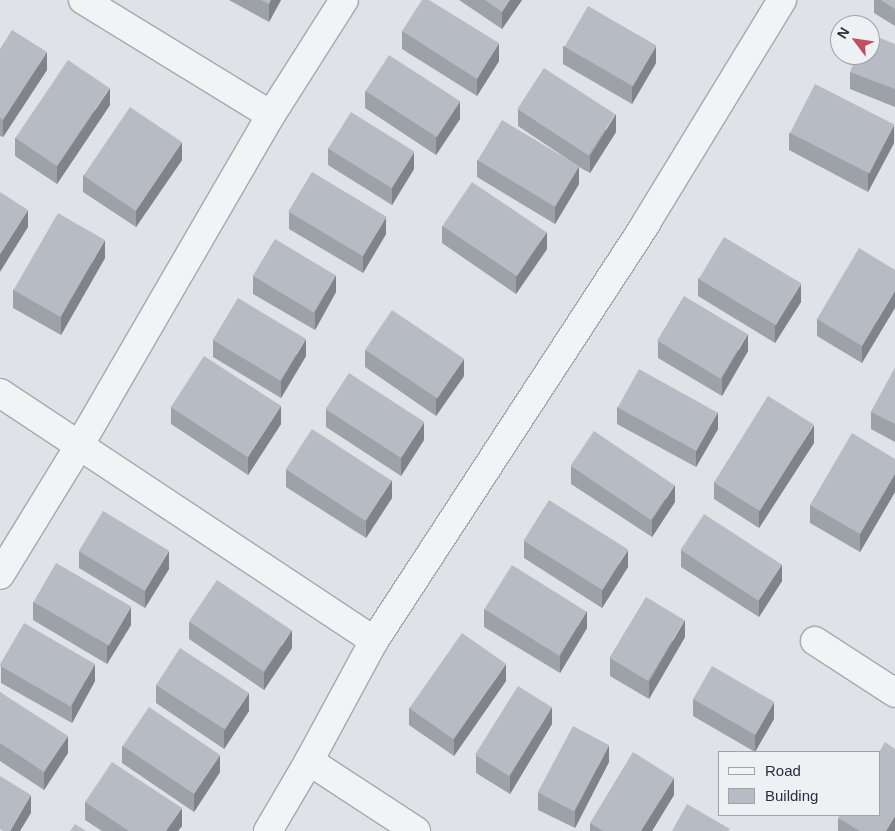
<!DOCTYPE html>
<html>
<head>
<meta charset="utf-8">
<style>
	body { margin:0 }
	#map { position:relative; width:895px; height:831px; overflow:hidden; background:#dfe2e7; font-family:Helvetica,sans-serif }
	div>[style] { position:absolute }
	.roads { filter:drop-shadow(1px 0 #a5a9b0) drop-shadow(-1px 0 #a5a9b0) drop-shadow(0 1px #a5a9b0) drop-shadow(0 -1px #a5a9b0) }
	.minor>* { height:28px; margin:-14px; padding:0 14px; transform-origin:14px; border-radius:14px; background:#f1f3f5 }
	.wall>* { inset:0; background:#9da1a8 }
	.shaded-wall>* { inset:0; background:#808388 }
	.building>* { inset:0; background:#b7bbc3; transform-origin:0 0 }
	span { translate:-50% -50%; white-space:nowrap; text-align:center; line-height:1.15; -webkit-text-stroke:5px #eef1f4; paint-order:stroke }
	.legend { position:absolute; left:718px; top:751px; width:162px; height:65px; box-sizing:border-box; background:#eef1f4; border:1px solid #9fa4aa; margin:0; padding:6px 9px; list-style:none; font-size:15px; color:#29303c }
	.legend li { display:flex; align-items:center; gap:10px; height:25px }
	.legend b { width:25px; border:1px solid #9fa4aa }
	.north { position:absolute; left:830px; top:15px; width:50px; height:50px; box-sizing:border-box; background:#eef1f4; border:1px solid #9fa4aa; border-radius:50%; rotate:301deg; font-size:14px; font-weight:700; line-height:20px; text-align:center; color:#29303c }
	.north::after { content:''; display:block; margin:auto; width:18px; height:22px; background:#c04f5f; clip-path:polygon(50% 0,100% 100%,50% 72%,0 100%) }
</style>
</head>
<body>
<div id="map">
	<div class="roads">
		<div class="minor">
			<div style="left:83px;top:0;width:220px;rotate:31.5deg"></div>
			<div style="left:0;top:393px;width:449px;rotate:33.5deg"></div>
			<div style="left:0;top:575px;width:151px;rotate:-58.5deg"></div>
			<div style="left:79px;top:446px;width:383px;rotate:-59.9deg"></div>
			<div style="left:271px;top:115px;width:136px;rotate:-57.6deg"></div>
			<div style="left:815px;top:641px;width:95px;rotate:33deg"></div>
			<div style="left:309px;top:761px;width:128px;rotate:33.2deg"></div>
			<div style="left:268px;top:831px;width:81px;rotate:-59.6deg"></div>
			<div style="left:309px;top:761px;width:136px;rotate:-61.6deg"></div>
			<div style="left:374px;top:641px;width:499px;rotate:-56.9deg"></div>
			<div style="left:646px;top:223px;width:261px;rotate:-58.6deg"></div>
		</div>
	</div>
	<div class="wall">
		<div style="clip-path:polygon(229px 0,281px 0,269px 22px)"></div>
		<div style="clip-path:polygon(459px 0,522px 0,502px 29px)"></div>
		<div style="clip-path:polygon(874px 0,895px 0,895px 26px,874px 13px)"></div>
		<div style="clip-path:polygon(402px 31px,499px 61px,477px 96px,402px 49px)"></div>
		<div style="clip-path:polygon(895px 44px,895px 107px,850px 89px,850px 72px)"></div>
		<div style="clip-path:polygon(563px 46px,656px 63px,632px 104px,563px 64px)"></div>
		<div style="clip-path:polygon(0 49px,47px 70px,3px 137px,0 136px)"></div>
		<div style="clip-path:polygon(365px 91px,460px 119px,436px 155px,365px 108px)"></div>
		<div style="clip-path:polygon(110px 105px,57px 184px,15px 156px,15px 138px)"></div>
		<div style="clip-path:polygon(518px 109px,616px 132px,590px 173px,579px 167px,579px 184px,555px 224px,477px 177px,477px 160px,578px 166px,518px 126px)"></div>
		<div style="clip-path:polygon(789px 133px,894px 143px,868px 192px,789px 150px)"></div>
		<div style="clip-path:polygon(328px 148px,414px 169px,392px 205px,328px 165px)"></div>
		<div style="clip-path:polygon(182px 160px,136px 227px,83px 192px,83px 175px)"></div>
		<div style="clip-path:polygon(289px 212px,386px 234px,363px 273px,289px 229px)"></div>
		<div style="clip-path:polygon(442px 226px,547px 249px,516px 294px,442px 243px)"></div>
		<div style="clip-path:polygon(105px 258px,61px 335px,13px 308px,13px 290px)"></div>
		<div style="clip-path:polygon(895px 270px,862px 363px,817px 336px,817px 319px)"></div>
		<div style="clip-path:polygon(253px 276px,336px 292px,315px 330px,253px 294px)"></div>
		<div style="clip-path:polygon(698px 278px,801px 302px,775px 343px,698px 296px)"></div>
		<div style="clip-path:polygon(213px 340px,306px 356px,281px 398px,213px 357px)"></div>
		<div style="clip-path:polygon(658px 341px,748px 351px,722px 396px,658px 358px)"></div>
		<div style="clip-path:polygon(365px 350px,464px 376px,436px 416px,365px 367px)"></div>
		<div style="clip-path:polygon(895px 368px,895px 442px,871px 429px,871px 412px)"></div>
		<div style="clip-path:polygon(171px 407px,281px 424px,248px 475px,171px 424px)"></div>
		<div style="clip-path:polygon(617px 407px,718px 429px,696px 467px,617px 424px)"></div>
		<div style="clip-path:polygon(326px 409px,424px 440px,401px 476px,326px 427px)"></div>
		<div style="clip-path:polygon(814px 443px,759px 528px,714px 499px,714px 482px)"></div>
		<div style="clip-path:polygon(895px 459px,895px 492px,860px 552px,810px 523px,810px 505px)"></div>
		<div style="clip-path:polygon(571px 466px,675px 502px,652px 537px,571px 484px)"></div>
		<div style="clip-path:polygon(286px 469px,392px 498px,366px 538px,286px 487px)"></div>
		<div style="clip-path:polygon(524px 541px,628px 567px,602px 608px,524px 558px)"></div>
		<div style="clip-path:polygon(681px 550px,782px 581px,759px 617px,681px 567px)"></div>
		<div style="clip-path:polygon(79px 551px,169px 569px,145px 608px,79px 568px)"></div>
		<div style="clip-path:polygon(33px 602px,131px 625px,107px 664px,33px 620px)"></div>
		<div style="clip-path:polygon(484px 609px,587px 628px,560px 673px,484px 627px)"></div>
		<div style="clip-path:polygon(189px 622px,292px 648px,264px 690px,189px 639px)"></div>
		<div style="clip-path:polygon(685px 637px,649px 699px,610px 676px,610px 658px)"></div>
		<div style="clip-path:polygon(1px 666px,95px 681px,72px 723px,1px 683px)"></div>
		<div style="clip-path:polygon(506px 681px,454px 756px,409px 725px,409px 708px)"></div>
		<div style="clip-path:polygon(156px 685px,249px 711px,224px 749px,156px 703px)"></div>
		<div style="clip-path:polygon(0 692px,68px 753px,44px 790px,0 761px)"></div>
		<div style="clip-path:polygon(693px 699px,774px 719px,755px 752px,693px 716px)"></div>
		<div style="clip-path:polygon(552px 724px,510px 794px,476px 773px,476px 755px)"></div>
		<div style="clip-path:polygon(122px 746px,220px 772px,194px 812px,122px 763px)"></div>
		<div style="clip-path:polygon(609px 762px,575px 828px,538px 810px,538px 792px)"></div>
		<div style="clip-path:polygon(674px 795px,652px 831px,590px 831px,590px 823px)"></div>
		<div style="clip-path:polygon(85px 802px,182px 826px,178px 831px,102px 831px,85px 820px)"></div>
		<div style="clip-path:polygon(838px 818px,895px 831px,838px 831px)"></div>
	</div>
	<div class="shaded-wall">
		<div style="clip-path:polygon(271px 0,281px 0,269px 22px,269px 4px)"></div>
		<div style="clip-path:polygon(510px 0,522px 0,502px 29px,502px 12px)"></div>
		<div style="clip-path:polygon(499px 43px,499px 61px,477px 96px,477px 79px)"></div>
		<div style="clip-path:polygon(656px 46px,656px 63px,632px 104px,632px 87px)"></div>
		<div style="clip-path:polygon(47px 52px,47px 70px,3px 137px,3px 120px)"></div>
		<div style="clip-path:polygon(110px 88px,110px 105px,57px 184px,57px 167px)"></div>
		<div style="clip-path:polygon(460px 101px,460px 119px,436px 155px,436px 137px)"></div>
		<div style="clip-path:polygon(616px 114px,616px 132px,590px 173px,590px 156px)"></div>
		<div style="clip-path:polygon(894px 125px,894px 143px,868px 192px,868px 174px)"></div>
		<div style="clip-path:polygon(182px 142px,182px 160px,136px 227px,136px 210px)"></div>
		<div style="clip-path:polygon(414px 152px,414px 169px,392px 205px,392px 187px)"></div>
		<div style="clip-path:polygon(579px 167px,579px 184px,555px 224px,555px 207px)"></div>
		<div style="clip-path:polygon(28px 210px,28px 227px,0 272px,0 254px)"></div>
		<div style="clip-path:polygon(386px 217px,386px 234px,363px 273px,363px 256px)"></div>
		<div style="clip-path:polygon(547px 232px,547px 249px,516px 294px,516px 276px)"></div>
		<div style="clip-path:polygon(105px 240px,105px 258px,61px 335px,61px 317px)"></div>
		<div style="clip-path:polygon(336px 275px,336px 292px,315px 330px,315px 312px)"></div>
		<div style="clip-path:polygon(801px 284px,801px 302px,775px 343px,775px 326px)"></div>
		<div style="clip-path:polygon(895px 291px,895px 308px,862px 363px,862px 346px)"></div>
		<div style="clip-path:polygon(748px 334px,748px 351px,722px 396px,722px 378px)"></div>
		<div style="clip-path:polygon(306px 339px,306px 356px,281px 398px,281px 381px)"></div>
		<div style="clip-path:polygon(464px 359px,464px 376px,436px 416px,436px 399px)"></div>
		<div style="clip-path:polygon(281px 406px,281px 424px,248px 475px,248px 457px)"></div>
		<div style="clip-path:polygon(718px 412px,718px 429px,696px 467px,696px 450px)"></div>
		<div style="clip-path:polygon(424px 422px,424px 440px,401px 476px,401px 458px)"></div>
		<div style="clip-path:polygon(814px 425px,814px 443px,759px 528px,759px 511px)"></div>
		<div style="clip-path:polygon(895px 474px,895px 492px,860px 552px,860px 534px)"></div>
		<div style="clip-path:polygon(392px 480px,392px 498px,366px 538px,366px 521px)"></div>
		<div style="clip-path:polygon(675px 485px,675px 502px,652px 537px,652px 520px)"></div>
		<div style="clip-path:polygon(628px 550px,628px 567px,602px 608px,602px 591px)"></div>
		<div style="clip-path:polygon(169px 551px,169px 569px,145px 608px,145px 591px)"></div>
		<div style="clip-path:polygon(782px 564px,782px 581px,759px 617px,759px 600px)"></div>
		<div style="clip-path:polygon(131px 607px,131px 625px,107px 664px,107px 647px)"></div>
		<div style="clip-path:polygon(587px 611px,587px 628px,560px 673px,560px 656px)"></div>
		<div style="clip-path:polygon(685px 620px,685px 637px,649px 699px,649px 682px)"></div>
		<div style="clip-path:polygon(292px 630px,292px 648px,264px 690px,264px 673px)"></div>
		<div style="clip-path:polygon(95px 664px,95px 681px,72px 723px,72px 705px)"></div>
		<div style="clip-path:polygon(506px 664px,506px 681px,454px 756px,454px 739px)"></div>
		<div style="clip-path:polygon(249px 693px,249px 711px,224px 749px,224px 731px)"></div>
		<div style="clip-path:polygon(774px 702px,774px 719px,755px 752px,755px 735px)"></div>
		<div style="clip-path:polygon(552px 707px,552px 724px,510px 794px,510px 776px)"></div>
		<div style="clip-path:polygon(68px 736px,68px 753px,44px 790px,44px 772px)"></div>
		<div style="clip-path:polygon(609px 745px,609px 762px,575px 828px,575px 811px)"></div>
		<div style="clip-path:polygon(220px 755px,220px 772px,194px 812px,194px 794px)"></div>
		<div style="clip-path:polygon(674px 778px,674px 795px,652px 831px,641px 831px)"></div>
		<div style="clip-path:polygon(31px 795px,31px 813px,20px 831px,10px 831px)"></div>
		<div style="clip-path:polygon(182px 808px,182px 826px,178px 831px,166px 831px)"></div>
		<div style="clip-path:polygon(895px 816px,895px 831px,886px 831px)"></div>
	</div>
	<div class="building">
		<div style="clip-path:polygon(261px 0,271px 0,269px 4px)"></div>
		<div style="clip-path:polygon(422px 0,429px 0,499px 43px,477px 79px,402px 31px)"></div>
		<div style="clip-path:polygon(485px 0,510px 0,502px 12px)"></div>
		<div style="clip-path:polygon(881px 0,895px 0,895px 9px)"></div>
		<div style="left:588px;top:6px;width:79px;height:47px;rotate:30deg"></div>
		<div style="clip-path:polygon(12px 30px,47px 52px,3px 120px,0 118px,0 49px)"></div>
		<div style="clip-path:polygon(870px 34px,895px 44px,895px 89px,850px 72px,857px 55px,870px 55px)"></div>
		<div style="left:389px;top:55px;width:85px;height:43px;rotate:33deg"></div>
		<div style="left:68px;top:60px;width:50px;height:94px;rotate:34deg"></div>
		<div style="left:544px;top:68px;width:85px;height:49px;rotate:33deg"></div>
		<div style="left:815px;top:84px;width:89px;height:55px;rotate:27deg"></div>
		<div style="left:130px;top:107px;width:63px;height:83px;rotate:34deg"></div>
		<div style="left:351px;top:112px;width:75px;height:43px;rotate:32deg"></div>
		<div style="left:502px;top:120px;width:90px;height:47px;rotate:31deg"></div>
		<div style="left:312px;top:172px;width:87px;height:46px;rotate:31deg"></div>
		<div style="left:472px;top:182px;width:90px;height:53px;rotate:34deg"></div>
		<div style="clip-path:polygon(0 192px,28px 210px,0 254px)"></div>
		<div style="left:58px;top:213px;width:54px;height:89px;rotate:30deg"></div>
		<div style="left:724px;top:237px;width:90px;height:49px;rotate:31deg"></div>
		<div style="left:275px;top:239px;width:71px;height:43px;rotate:31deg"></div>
		<div style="clip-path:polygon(859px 248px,895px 270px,895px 291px,862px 346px,817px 319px)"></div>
		<div style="left:684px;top:296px;width:74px;height:52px;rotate:31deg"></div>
		<div style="left:238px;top:298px;width:79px;height:49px;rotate:31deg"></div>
		<div style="left:392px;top:310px;width:87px;height:48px;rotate:34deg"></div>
		<div style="left:204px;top:356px;width:92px;height:61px;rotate:33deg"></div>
		<div style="clip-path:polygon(895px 368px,895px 424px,871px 412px)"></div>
		<div style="left:639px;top:369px;width:90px;height:44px;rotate:29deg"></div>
		<div style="left:349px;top:373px;width:90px;height:43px;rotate:33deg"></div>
		<div style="left:768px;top:396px;width:54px;height:102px;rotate:32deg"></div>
		<div style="left:312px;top:429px;width:95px;height:48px;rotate:33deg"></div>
		<div style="left:594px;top:431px;width:97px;height:42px;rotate:34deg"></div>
		<div style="clip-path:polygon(852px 433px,895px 459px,895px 474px,860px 534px,810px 505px)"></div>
		<div style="left:549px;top:500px;width:93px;height:48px;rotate:32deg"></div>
		<div style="left:103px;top:511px;width:77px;height:47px;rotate:31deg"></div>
		<div style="left:704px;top:514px;width:93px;height:43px;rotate:33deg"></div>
		<div style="left:56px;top:563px;width:87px;height:45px;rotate:30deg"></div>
		<div style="left:512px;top:565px;width:88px;height:52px;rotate:32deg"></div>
		<div style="left:217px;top:580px;width:90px;height:50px;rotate:34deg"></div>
		<div style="left:646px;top:597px;width:45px;height:71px;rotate:31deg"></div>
		<div style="left:24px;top:623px;width:82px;height:49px;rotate:30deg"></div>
		<div style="left:462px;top:633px;width:54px;height:92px;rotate:35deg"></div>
		<div style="left:180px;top:648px;width:82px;height:44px;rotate:33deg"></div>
		<div style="left:712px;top:666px;width:72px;height:38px;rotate:30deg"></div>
		<div style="left:518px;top:686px;width:40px;height:81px;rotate:32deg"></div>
		<div style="clip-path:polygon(0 692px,68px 736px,44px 772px,0 743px)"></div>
		<div style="left:149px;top:707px;width:86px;height:47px;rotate:34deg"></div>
		<div style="left:573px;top:726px;width:41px;height:75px;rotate:28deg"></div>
		<div style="clip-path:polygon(885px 742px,895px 749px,895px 816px,886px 831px,860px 831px,838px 818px,840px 815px,879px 815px,879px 752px)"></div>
		<div style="clip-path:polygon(633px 752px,674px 778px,641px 831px,603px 831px,590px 823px)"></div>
		<div style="clip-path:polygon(112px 762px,182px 808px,166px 831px,129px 831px,85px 802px)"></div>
		<div style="clip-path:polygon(0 776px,31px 795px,10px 831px,3px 831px,0 829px)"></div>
		<div style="clip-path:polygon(687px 804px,730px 829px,728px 831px,672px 831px)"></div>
		<div style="clip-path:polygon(75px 824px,86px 831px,70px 831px)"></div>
	</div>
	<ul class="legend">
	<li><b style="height:6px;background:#f1f3f5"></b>Road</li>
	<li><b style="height:14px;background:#b7bbc3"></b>Building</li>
	</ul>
	<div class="north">N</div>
</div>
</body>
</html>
